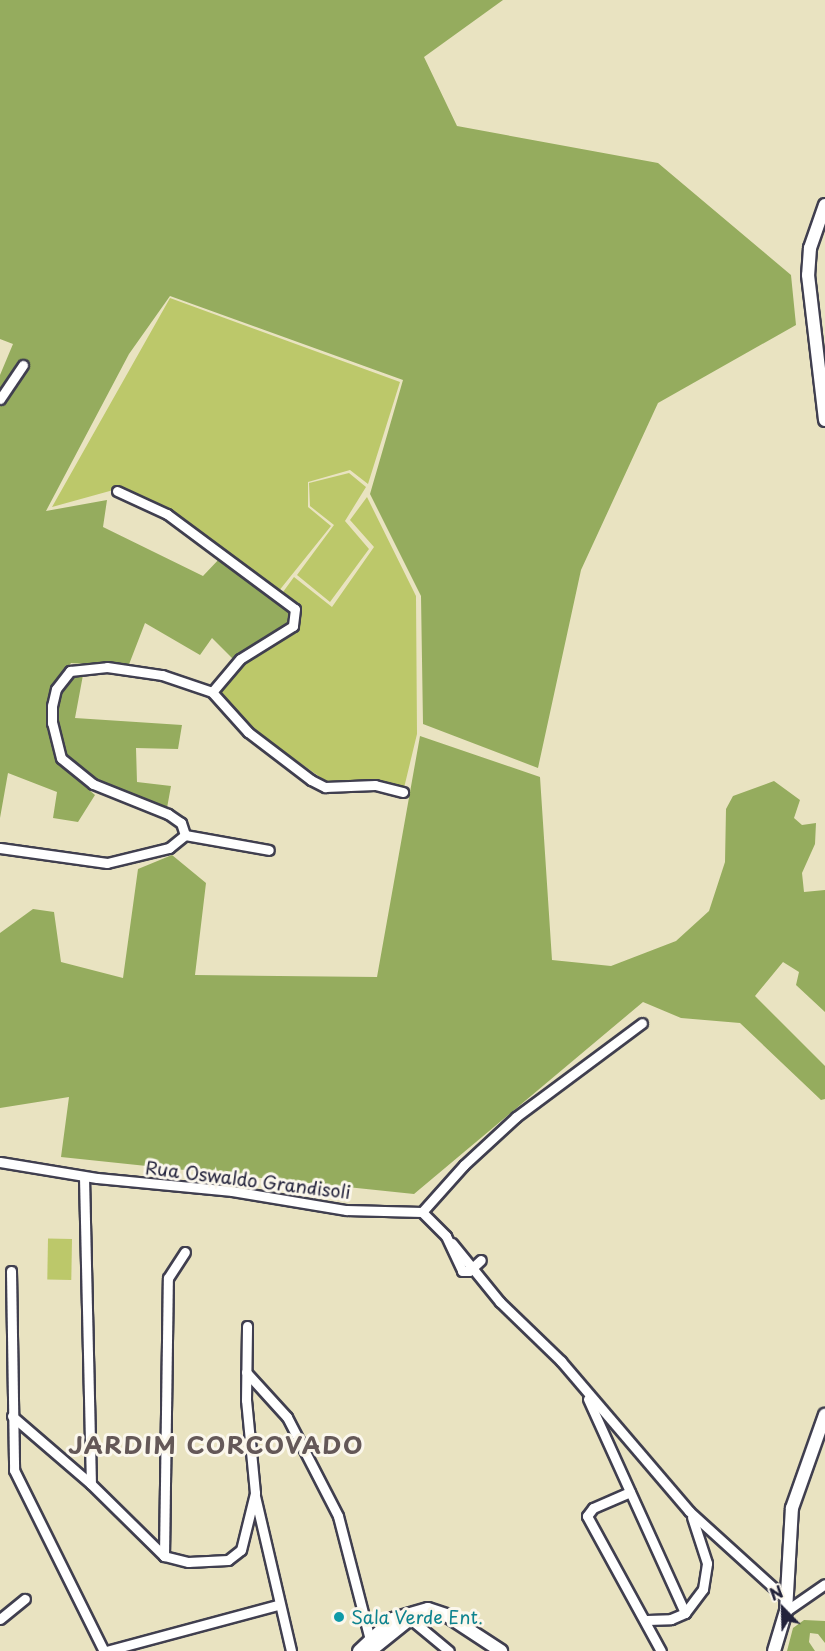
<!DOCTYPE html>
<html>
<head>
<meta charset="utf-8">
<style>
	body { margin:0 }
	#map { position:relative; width:825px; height:1651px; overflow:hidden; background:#e9e3c1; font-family:"Playpen Sans",sans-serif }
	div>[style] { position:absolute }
	.green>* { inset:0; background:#bcc86a; transform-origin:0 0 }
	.forest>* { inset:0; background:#95ac5e }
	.roads { filter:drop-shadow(2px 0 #403f4f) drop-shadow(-2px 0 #403f4f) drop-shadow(0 2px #403f4f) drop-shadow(0 -2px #403f4f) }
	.minor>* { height:9px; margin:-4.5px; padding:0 4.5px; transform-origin:4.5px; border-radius:4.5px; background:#fff }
	.major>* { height:12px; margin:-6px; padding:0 6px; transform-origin:6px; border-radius:6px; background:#fff }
	.dots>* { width:16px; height:16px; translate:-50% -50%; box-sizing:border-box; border:3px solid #fbf7ec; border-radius:50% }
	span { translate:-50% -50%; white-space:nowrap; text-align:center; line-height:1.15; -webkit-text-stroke:6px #fbf7ec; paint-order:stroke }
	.street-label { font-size:18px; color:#22223b }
	.culture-label { font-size:18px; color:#0d838f }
	.left { translate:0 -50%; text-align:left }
	.district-label { font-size:24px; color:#645858; font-weight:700; letter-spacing:1.5px }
	.north { position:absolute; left:753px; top:1579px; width:60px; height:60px; -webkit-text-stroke:4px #fbf7ec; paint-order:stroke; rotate:337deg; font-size:16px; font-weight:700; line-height:24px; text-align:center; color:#22223b }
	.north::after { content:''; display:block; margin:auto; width:21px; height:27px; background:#22223b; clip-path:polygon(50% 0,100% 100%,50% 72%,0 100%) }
</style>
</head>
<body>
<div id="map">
	<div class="green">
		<div style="clip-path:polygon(170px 298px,400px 382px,368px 484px,350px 470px,308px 482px,308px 507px,331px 526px,278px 592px,165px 511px,117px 489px,52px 507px)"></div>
		<div style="clip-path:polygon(349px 473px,366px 487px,345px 521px,369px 549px,330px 602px,297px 575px,334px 525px,310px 506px,309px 483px)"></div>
		<div style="clip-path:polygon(367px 497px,416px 596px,417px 734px,404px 788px,327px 782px,248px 726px,216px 692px,257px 650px,294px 632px,301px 618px,297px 605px,283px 592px,294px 577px,332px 607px,374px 547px,350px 520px)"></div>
		<div style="left:72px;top:1239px;width:41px;height:24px;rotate:91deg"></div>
	</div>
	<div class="forest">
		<div style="clip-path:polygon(0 0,503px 0,424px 57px,457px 126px,658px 163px,791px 275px,796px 325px,658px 403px,581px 570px,538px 768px,423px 724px,421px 596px,370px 494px,403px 380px,170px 296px,129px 354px,46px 511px,107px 500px,103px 527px,203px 576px,221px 557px,292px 611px,287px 627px,234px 660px,212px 638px,200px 655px,145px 623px,128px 667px,71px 663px,49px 693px,47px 729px,59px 764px,95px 795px,78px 822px,53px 818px,57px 792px,8px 773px,0 818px,0 406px,26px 366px,25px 361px,18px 361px,0 392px,0 375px,13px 344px,0 339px)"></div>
		<div style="clip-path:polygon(72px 674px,83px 675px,75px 718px,182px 725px,178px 749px,136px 748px,137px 782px,171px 786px,167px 808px,78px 772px,63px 754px,57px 707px,64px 684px)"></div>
		<div style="clip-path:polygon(420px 736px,540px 777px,552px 960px,611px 966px,676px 941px,709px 911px,725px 862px,726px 809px,733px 796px,774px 781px,800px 800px,794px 818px,802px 825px,816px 823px,815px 844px,802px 873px,804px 892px,825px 890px,825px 1012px,796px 985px,799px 972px,783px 962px,755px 996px,825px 1066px,825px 1099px,821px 1100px,740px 1023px,681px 1018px,643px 1002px,414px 1194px,61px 1157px,69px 1097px,0 1108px,0 933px,33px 909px,54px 912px,61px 962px,123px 978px,138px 869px,172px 855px,206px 883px,195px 975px,377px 977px)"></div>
		<div style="clip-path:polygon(804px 1620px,825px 1621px,825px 1643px,818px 1634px,810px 1633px,809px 1642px,815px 1651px,787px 1651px,793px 1628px)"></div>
	</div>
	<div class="roads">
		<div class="minor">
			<div style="left:0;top:399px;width:41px;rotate:-55.9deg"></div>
			<div style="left:117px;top:491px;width:55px;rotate:24.7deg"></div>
			<div style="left:167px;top:514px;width:159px;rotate:36.6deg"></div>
			<div style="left:295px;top:609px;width:17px;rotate:97deg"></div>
			<div style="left:293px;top:626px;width:62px;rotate:148.1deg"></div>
			<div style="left:240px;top:659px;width:43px;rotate:130.3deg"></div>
			<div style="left:185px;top:835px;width:13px;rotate:-108deg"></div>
			<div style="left:181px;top:823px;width:16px;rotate:-145deg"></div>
			<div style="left:168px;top:814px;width:81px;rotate:-158.2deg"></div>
			<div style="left:93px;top:784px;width:41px;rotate:-140.9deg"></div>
			<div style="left:61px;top:758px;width:36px;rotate:-104deg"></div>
			<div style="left:52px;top:723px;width:17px;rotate:-90deg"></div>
			<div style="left:52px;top:706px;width:17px;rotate:-77deg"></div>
			<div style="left:56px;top:689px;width:23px;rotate:-52deg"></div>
			<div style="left:70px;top:671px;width:37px;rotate:-6deg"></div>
			<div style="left:107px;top:667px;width:56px;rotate:8.3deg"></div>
			<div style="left:162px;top:675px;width:53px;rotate:18.8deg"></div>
			<div style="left:212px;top:692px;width:54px;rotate:48deg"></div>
			<div style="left:248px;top:732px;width:79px;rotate:37.3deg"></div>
			<div style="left:311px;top:780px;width:16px;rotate:27deg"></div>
			<div style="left:325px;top:787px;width:50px;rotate:-2.3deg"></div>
			<div style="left:375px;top:785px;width:29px;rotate:14deg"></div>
			<div style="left:185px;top:835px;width:85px;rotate:10.1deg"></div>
			<div style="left:0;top:848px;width:108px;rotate:8deg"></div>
			<div style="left:107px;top:863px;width:64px;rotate:-13.6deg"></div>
			<div style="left:169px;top:848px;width:21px;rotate:-39deg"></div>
			<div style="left:0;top:1162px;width:98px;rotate:9.4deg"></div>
			<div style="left:97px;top:1178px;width:136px;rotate:5.5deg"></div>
			<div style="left:232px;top:1191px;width:116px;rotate:9.5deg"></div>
			<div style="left:346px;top:1210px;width:76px;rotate:1.5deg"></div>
			<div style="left:422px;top:1212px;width:34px;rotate:45deg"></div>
			<div style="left:446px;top:1236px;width:38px;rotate:65deg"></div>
			<div style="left:462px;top:1271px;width:7px"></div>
			<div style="left:469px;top:1271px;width:16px;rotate:-43deg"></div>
			<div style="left:84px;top:1177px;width:307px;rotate:88.7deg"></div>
			<div style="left:422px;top:1212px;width:63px;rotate:-48.2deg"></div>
			<div style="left:464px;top:1165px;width:71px;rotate:-42.7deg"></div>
			<div style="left:516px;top:1117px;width:157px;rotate:-36.7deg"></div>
			<div style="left:452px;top:1243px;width:76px;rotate:50.9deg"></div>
			<div style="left:500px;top:1302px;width:85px;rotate:44deg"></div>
			<div style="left:561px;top:1361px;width:197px;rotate:49.5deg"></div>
			<div style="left:689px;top:1511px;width:131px;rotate:42.2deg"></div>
			<div style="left:11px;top:1271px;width:199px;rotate:89.1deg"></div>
			<div style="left:14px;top:1470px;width:202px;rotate:63.6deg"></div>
			<div style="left:246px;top:1372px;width:61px;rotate:47.7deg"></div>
			<div style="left:287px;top:1417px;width:111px;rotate:62.7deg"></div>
			<div style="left:338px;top:1516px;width:128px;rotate:75.5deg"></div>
			<div style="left:588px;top:1399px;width:235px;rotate:65.6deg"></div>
			<div style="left:12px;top:1416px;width:104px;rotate:40.7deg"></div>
			<div style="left:91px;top:1484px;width:103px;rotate:44.6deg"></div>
			<div style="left:164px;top:1556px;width:25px;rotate:14deg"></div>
			<div style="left:188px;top:1562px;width:40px;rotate:-2.9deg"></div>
			<div style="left:228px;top:1560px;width:16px;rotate:-38deg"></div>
			<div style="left:241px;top:1550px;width:59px;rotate:-76.2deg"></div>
			<div style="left:255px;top:1493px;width:93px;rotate:-95.5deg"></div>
			<div style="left:246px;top:1400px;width:74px;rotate:-89.2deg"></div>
			<div style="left:630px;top:1492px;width:40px;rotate:156.6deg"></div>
			<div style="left:593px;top:1508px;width:10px;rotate:127deg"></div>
			<div style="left:587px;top:1516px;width:154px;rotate:61.3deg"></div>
			<div style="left:255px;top:1496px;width:159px;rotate:76.9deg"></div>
			<div style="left:164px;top:1556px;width:278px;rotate:-89.2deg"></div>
			<div style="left:168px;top:1278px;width:31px;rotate:-57deg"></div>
			<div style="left:786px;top:1611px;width:47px;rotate:-34.7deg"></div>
			<div style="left:408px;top:1617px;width:53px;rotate:39.7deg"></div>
			<div style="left:0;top:1619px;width:32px;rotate:-39deg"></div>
			<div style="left:647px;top:1620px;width:24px;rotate:-2deg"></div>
			<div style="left:671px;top:1619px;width:15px;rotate:-23deg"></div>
			<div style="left:685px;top:1613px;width:30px;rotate:-53deg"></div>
			<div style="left:703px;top:1589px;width:26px;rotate:-81deg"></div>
			<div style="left:707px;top:1563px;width:48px;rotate:-108.1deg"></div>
			<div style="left:106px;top:1651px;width:178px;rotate:-15deg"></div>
		</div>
		<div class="major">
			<div style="left:825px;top:205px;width:46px;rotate:109.2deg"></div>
			<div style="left:810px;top:248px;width:27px;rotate:94deg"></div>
			<div style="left:808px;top:275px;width:146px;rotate:83.3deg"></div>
			<div style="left:359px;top:1651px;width:47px;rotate:-43.3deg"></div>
			<div style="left:393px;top:1619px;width:36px;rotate:-16deg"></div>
			<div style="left:428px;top:1609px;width:19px;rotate:18deg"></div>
			<div style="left:446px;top:1615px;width:66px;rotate:33.2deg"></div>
			<div style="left:370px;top:1651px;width:51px;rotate:-38.7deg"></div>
			<div style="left:410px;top:1619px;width:14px;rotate:-8deg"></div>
			<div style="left:774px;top:1651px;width:42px;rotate:-73.3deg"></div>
			<div style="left:786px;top:1611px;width:103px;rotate:-86.7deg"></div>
			<div style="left:792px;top:1508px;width:99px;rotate:-70.5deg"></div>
		</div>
	</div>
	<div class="dots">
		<div style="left:339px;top:1617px;background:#0f9aa8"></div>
	</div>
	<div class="street-label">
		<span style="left:248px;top:1180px;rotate:7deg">Rua Oswaldo Grandisoli</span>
	</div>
	<div class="culture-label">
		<span class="left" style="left:351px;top:1617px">Sala Verde Ent.</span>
	</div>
	<div class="district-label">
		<span style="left:216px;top:1445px">JARDIM CORCOVADO</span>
	</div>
	<div class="north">N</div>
</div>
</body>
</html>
